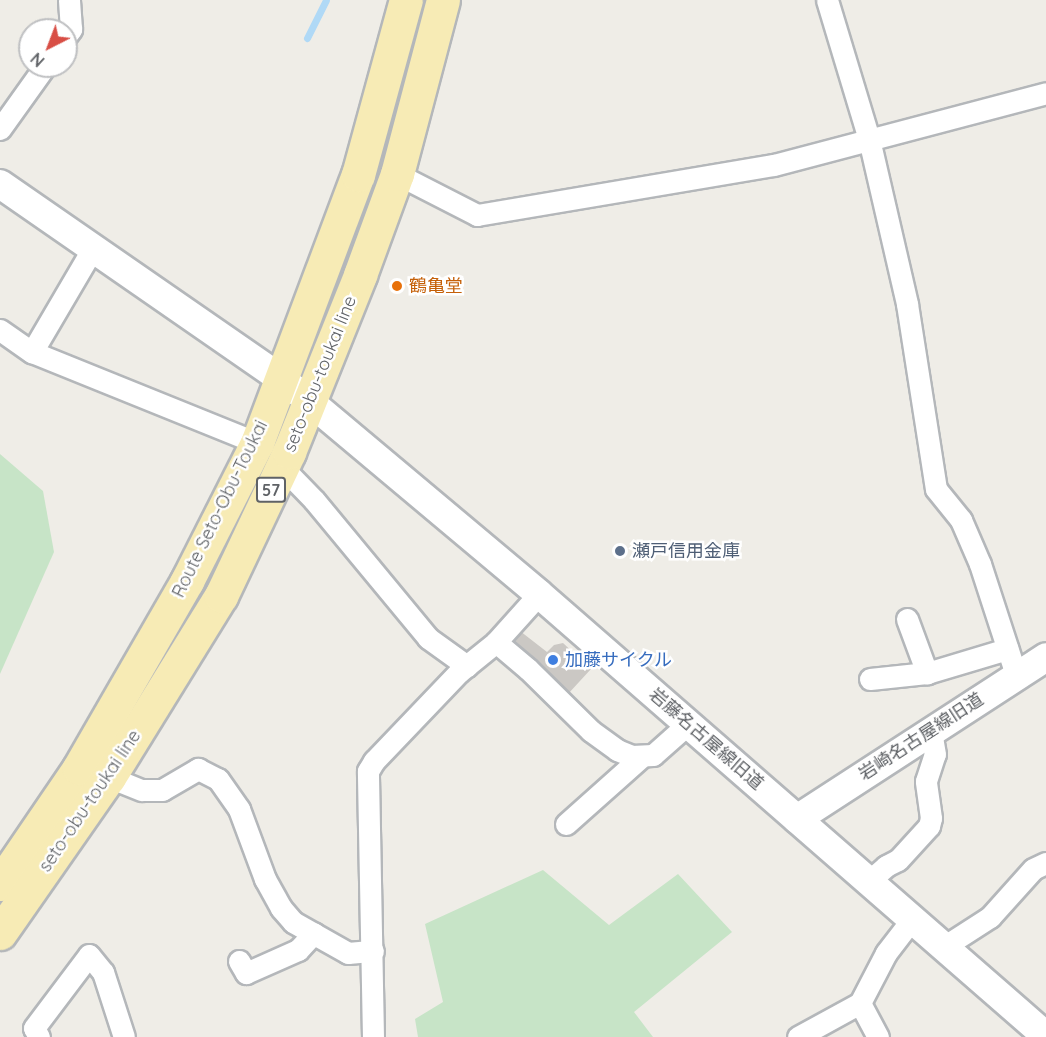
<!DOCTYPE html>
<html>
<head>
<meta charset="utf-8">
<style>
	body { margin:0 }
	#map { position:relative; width:1046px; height:1037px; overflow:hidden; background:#efede7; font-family:Quicksand,"Noto Sans JP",sans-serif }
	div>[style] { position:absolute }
	.green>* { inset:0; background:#c7e4c7 }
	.stream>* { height:7px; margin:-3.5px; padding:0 3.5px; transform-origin:3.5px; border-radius:3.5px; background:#b0d9f6 }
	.building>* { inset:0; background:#cbc8c4 }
	.roads { filter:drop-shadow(2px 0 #b4b7ba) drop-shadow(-2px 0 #b4b7ba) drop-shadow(0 2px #b4b7ba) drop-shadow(0 -2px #b4b7ba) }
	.street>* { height:21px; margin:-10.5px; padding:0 10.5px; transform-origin:10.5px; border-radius:10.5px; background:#fff }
	.secondary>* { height:28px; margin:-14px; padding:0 14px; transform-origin:14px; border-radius:14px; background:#fff }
	.primary>* { height:33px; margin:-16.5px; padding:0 16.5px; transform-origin:16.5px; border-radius:16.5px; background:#f7ebb5 }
	.dots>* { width:16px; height:16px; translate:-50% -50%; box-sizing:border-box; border:3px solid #fff; border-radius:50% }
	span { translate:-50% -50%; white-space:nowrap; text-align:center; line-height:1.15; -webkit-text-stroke:5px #fff; paint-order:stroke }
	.shield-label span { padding:2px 4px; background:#fff; border:2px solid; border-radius:4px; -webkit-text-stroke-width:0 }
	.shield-label { font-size:16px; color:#5f6266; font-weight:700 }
	.food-label { font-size:18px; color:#c56008 }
	.left { translate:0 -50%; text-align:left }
	.street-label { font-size:18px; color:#5f6266 }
	.service-label { font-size:18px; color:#4e5e75 }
	.shop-label { font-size:18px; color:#366cbe }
	.north { position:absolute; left:18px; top:18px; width:60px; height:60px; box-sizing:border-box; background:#fff; border:2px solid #bfc0c2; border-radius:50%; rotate:222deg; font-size:16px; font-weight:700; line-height:24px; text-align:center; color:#5f6266 }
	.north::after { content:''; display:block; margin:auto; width:21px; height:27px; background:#d84e45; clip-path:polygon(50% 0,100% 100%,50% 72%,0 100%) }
</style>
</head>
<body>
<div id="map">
	<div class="green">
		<div style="clip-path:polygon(0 454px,43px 491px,54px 552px,0 674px)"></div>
		<div style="clip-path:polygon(543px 870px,609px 925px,678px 874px,732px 932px,634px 1012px,653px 1037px,418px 1037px,415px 1019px,443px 1002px,425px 924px)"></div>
	</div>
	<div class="stream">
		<div style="left:307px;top:38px;width:42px;rotate:-63.4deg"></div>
	</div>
	<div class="building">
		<div style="clip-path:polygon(520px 631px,547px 652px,554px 645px,563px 643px,591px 669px,568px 694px,510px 642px)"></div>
	</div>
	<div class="roads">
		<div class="street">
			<div style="left:827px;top:0;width:145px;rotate:73.2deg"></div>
			<div style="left:869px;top:139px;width:169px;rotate:77deg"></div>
			<div style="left:907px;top:304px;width:187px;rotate:81.1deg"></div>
			<div style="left:936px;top:489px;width:40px;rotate:51deg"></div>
			<div style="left:961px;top:520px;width:48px;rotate:66.6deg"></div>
			<div style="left:980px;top:564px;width:117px;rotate:72deg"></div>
			<div style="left:66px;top:36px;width:9px;rotate:-54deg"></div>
			<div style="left:71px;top:29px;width:29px;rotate:-94deg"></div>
			<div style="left:0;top:129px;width:77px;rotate:-54.5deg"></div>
			<div style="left:397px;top:174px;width:90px;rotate:27.1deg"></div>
			<div style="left:477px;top:215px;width:301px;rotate:-9.6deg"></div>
			<div style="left:774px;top:165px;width:281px;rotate:-14.8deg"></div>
			<div style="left:0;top:330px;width:39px;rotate:35deg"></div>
			<div style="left:32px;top:352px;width:243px;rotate:22deg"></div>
			<div style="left:32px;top:352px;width:121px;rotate:-59.6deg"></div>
			<div style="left:282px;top:467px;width:46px;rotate:45.9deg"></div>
			<div style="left:314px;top:500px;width:179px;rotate:50.4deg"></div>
			<div style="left:428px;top:638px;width:48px;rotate:35.7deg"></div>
			<div style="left:907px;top:619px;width:58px;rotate:69.7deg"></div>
			<div style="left:496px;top:642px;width:42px;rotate:40.2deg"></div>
			<div style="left:528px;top:669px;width:88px;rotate:44.5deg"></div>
			<div style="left:591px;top:731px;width:32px;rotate:36deg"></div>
			<div style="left:617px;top:750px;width:16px;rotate:22deg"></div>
			<div style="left:632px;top:756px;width:21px;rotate:-3deg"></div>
			<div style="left:653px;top:755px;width:48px;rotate:-41.6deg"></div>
			<div style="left:870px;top:679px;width:57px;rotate:-6deg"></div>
			<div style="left:927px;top:673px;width:84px;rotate:-16.7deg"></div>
			<div style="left:109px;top:777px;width:35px;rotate:22deg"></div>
			<div style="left:142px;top:790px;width:20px"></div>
			<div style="left:162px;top:790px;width:42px;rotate:-30.3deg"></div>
			<div style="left:198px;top:769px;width:22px;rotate:27deg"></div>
			<div style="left:218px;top:779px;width:37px;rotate:55deg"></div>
			<div style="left:239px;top:809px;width:75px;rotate:69.6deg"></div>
			<div style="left:265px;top:879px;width:33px;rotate:61deg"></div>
			<div style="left:281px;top:908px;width:18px;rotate:49deg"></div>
			<div style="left:293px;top:922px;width:63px;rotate:29.4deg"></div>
			<div style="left:348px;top:953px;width:25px;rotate:-5deg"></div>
			<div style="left:566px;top:824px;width:99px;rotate:-41.7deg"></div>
			<div style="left:869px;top:881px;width:23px;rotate:-41deg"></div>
			<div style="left:886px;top:866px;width:13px;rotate:-27deg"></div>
			<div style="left:898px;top:860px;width:46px;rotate:-47.6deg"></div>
			<div style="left:929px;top:826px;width:8px;rotate:-76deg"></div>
			<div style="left:931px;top:818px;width:37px;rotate:-98deg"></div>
			<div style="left:926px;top:781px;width:28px;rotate:-72deg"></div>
			<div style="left:935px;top:754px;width:23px;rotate:-100deg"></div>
			<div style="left:945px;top:946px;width:54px;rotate:-32.8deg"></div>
			<div style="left:990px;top:917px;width:64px;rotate:-48.1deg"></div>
			<div style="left:1033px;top:869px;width:14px;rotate:-25deg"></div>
			<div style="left:239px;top:961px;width:14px;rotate:60deg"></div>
			<div style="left:246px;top:973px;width:57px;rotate:-23.9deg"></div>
			<div style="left:298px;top:950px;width:23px;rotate:-47deg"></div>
			<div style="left:39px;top:1037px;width:10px;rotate:-119deg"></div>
			<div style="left:34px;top:1028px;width:91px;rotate:-53deg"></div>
			<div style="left:89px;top:955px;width:22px;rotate:51deg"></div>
			<div style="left:103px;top:972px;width:68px;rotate:72.1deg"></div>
			<div style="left:373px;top:1037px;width:266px;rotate:-91.1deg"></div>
			<div style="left:368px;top:771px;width:12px;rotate:-59deg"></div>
			<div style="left:374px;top:761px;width:123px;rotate:-46.3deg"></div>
			<div style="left:459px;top:672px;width:48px;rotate:-39deg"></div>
			<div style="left:496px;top:642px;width:64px;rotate:-48.1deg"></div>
			<div style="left:798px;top:1037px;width:71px;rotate:-28.7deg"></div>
			<div style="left:878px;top:1037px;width:38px;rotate:-118deg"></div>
			<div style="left:860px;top:1003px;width:56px;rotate:-62.5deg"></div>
			<div style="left:886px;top:953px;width:44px;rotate:-52.4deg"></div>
		</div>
		<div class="secondary">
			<div style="left:0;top:184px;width:341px;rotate:34.7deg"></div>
			<div style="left:280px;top:378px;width:37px;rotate:38deg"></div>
			<div style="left:309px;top:401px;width:300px;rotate:40deg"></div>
			<div style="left:539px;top:594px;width:673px;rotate:41.08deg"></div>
			<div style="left:797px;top:819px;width:297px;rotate:-33deg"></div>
		</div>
		<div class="primary">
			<div style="left:0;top:884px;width:140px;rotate:-55.7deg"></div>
			<div style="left:79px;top:768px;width:216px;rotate:-60deg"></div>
			<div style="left:187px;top:581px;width:155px;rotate:-63.1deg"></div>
			<div style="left:257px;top:443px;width:286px;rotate:-69.4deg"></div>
			<div style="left:358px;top:175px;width:181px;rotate:-74.7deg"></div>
			<div style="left:0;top:933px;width:190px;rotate:-55.1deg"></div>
			<div style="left:109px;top:777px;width:213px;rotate:-58.3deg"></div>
			<div style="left:221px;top:596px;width:159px;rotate:-64.7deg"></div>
			<div style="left:289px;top:452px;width:191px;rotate:-68.1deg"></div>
			<div style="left:360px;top:275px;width:108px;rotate:-69.9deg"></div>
			<div style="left:397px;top:174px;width:180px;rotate:-75.2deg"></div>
		</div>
	</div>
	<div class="dots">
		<div style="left:397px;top:286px;background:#e8710a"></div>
		<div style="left:620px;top:551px;background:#5c6f8a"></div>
		<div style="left:553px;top:660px;background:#3f7fe0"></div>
	</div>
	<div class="shield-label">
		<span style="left:271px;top:490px">57</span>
	</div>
	<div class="food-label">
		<span class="left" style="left:409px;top:286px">鶴亀堂</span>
	</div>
	<div class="street-label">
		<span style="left:320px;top:374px;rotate:-68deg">seto-obu-toukai line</span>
		<span style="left:220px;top:509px;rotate:-64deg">Route Seto-Obu-Toukai</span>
		<span style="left:921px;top:737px;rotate:-33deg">岩崎名古屋線旧道</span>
		<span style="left:706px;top:739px;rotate:41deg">岩藤名古屋線旧道</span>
		<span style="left:90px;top:801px;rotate:-56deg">seto-obu-toukai line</span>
	</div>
	<div class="service-label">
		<span class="left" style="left:632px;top:551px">瀬戸信用金庫</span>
	</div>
	<div class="shop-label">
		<span class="left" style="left:565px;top:660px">加藤サイクル</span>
	</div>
	<div class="north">N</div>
</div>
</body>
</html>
